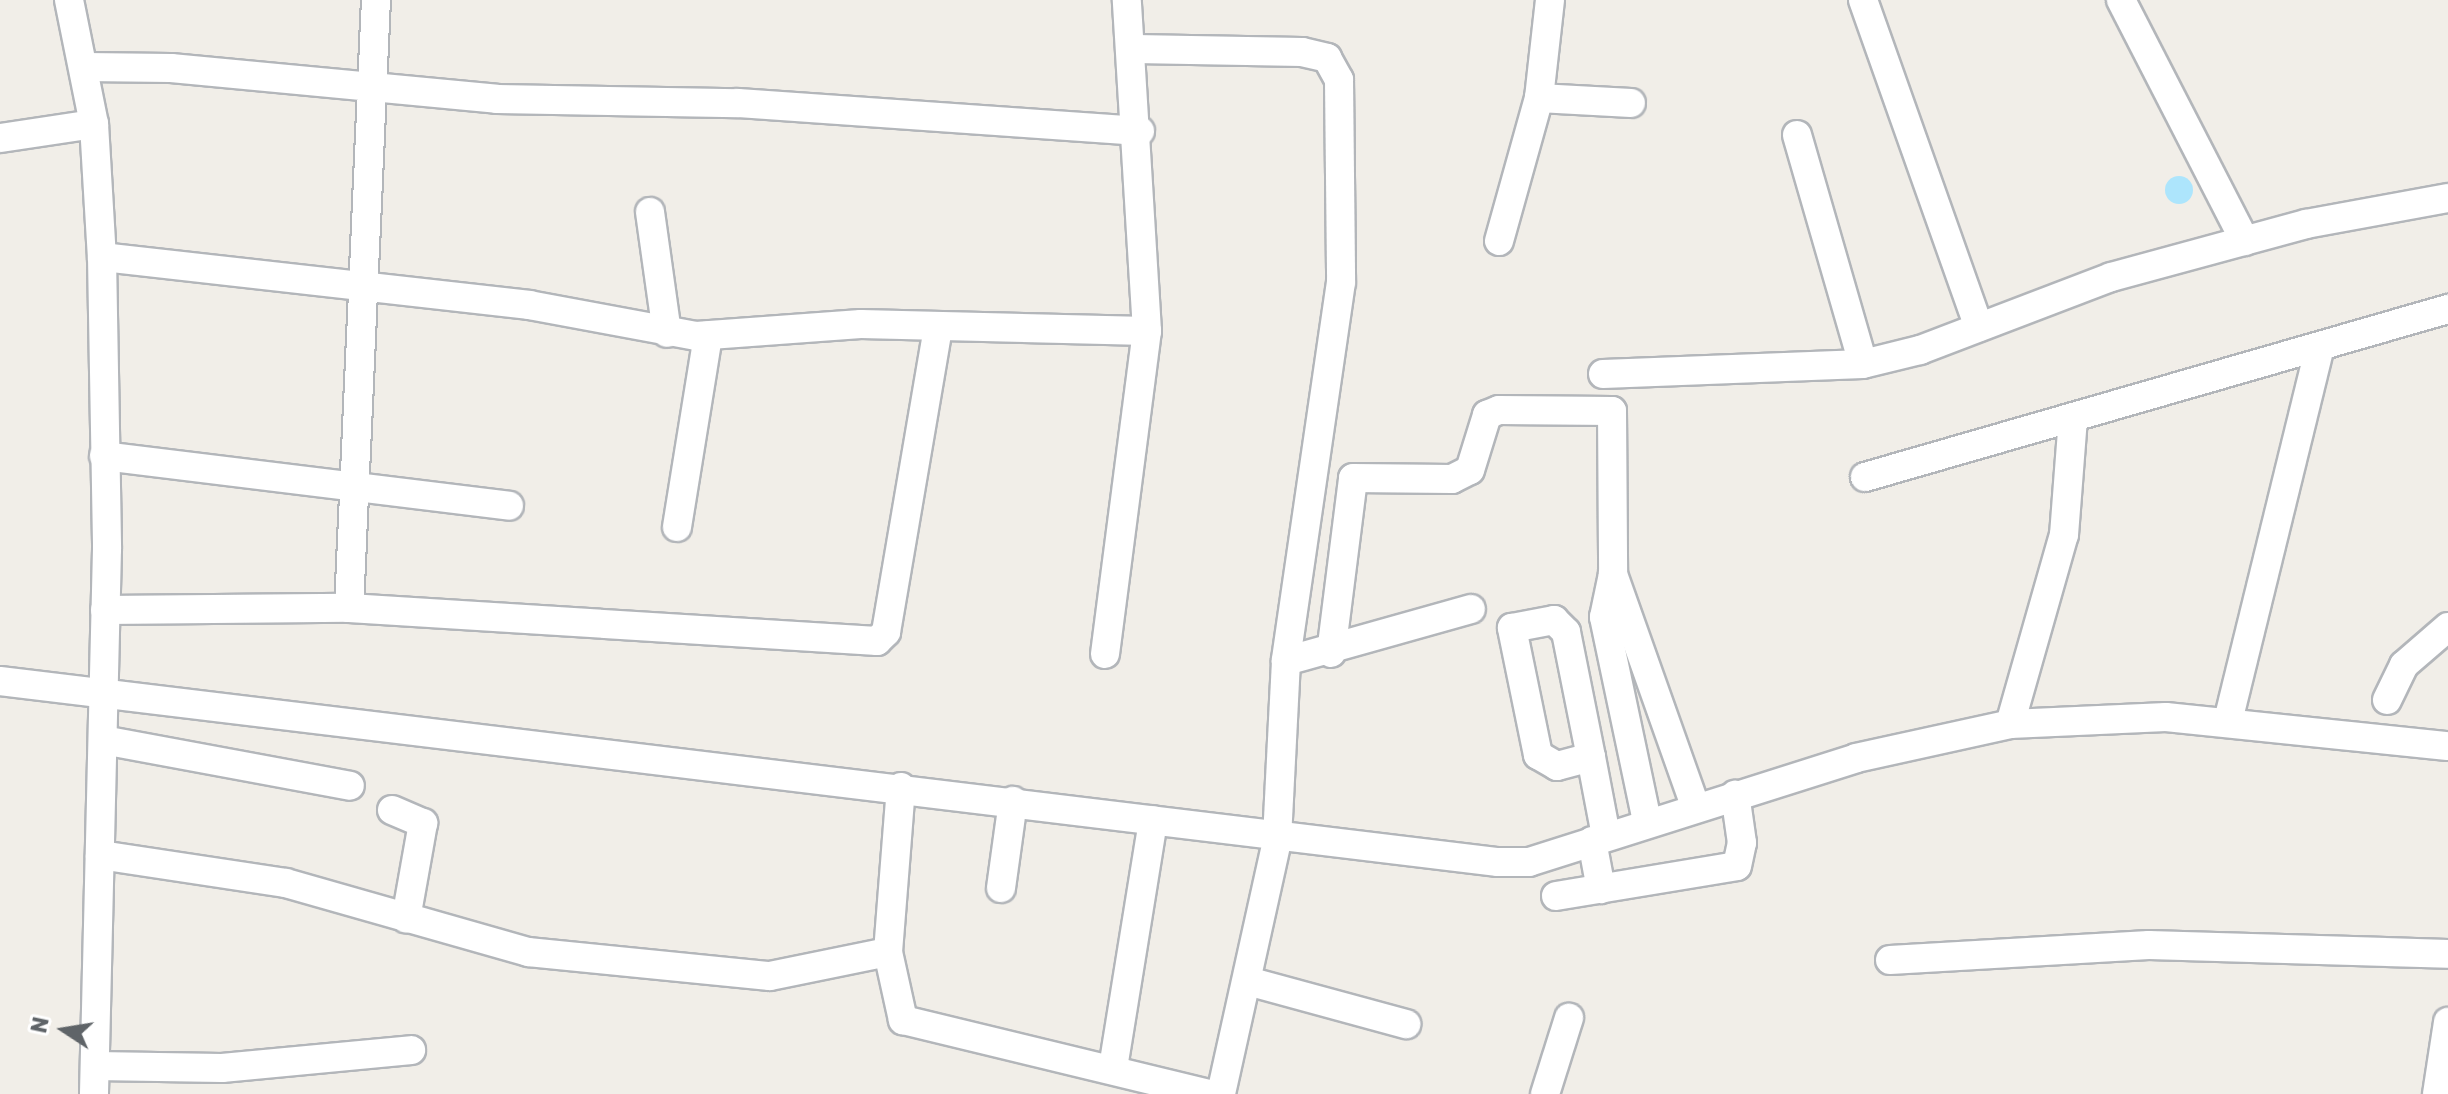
<!DOCTYPE html>
<html>
<head>
<meta charset="utf-8">
<style>
	body { margin:0 }
	#map { position:relative; width:2448px; height:1094px; overflow:hidden; background:#f1eee8; font-family:Rubik,sans-serif }
	div>[style] { position:absolute }
	.water>* { inset:0; background:#ade5fc }
	.round { border-radius:50% }
	.roads { filter:drop-shadow(2px 0 #b3b6ba) drop-shadow(-2px 0 #b3b6ba) drop-shadow(0 2px #b3b6ba) drop-shadow(0 -2px #b3b6ba) }
	.minor>* { height:28px; margin:-14px; padding:0 14px; transform-origin:14px; border-radius:14px; background:#fff }
	span { translate:-50% -50%; white-space:nowrap; text-align:center; line-height:1.15; -webkit-text-stroke:6px #fff; paint-order:stroke }
	.north { position:absolute; left:24px; top:990px; width:80px; height:80px; -webkit-text-stroke:6px #fff; paint-order:stroke; rotate:282deg; font-size:22px; font-weight:700; line-height:32px; text-align:center; color:#5f6468 }
	.north::after { content:''; display:block; margin:auto; width:28px; height:36px; background:#5f6468; clip-path:polygon(50% 0,100% 100%,50% 72%,0 100%) }
</style>
</head>
<body>
<div id="map">
	<div class="water">
		<div class="round" style="left:2165px;top:176px;width:28px;height:28px"></div>
	</div>
	<div class="roads">
		<div class="minor">
			<div style="left:69px;top:0;width:126px;rotate:78.6deg"></div>
			<div style="left:94px;top:124px;width:133px;rotate:86.6deg"></div>
			<div style="left:102px;top:257px;width:292px;rotate:89deg"></div>
			<div style="left:107px;top:549px;width:545px;rotate:91.37deg"></div>
			<div style="left:1863px;top:0;width:347px;rotate:70.5deg"></div>
			<div style="left:2121px;top:0;width:271px;rotate:62.8deg"></div>
			<div style="left:1135px;top:49px;width:167px;rotate:1deg"></div>
			<div style="left:1302px;top:52px;width:26px;rotate:13deg"></div>
			<div style="left:1327px;top:58px;width:25px;rotate:61deg"></div>
			<div style="left:1339px;top:80px;width:202px;rotate:89.4deg"></div>
			<div style="left:1341px;top:282px;width:383px;rotate:98.3deg"></div>
			<div style="left:1286px;top:661px;width:180px;rotate:92.9deg"></div>
			<div style="left:1277px;top:841px;width:259px;rotate:102.5deg"></div>
			<div style="left:85px;top:67px;width:86px;rotate:0.7deg"></div>
			<div style="left:171px;top:68px;width:327px;rotate:5.4deg"></div>
			<div style="left:497px;top:99px;width:241px;rotate:1deg"></div>
			<div style="left:738px;top:103px;width:403px;rotate:4deg"></div>
			<div style="left:1539px;top:98px;width:92px;rotate:3.1deg"></div>
			<div style="left:1797px;top:135px;width:238px;rotate:73.9deg"></div>
			<div style="left:0;top:138px;width:95px;rotate:-8.5deg"></div>
			<div style="left:650px;top:212px;width:122px;rotate:82deg"></div>
			<div style="left:1499px;top:241px;width:148px;rotate:-74.4deg"></div>
			<div style="left:1539px;top:98px;width:99px;rotate:-83.6deg"></div>
			<div style="left:102px;top:257px;width:430px;rotate:6.4deg"></div>
			<div style="left:529px;top:305px;width:170px;rotate:10.5deg"></div>
			<div style="left:696px;top:336px;width:165px;rotate:-4.2deg"></div>
			<div style="left:861px;top:324px;width:286px;rotate:1.4deg"></div>
			<div style="left:1603px;top:374px;width:260px;rotate:-2.2deg"></div>
			<div style="left:1863px;top:364px;width:59px;rotate:-13.8deg"></div>
			<div style="left:1920px;top:350px;width:204px;rotate:-20.9deg"></div>
			<div style="left:2111px;top:277px;width:202px;rotate:-15.2deg"></div>
			<div style="left:2306px;top:224px;width:144px;rotate:-10.4deg"></div>
			<div style="left:104px;top:456px;width:408px;rotate:7deg"></div>
			<div style="left:1865px;top:477px;width:607px;rotate:-16.08deg"></div>
			<div style="left:677px;top:527px;width:194px;rotate:-80.8deg"></div>
			<div style="left:1613px;top:574px;width:245px;rotate:70.5deg"></div>
			<div style="left:349px;top:608px;width:609px;rotate:-87.46deg"></div>
			<div style="left:105px;top:610px;width:244px;rotate:-0.5deg"></div>
			<div style="left:349px;top:608px;width:529px;rotate:3.58deg"></div>
			<div style="left:877px;top:641px;width:13px;rotate:-45deg"></div>
			<div style="left:886px;top:632px;width:309px;rotate:-80.3deg"></div>
			<div style="left:1331px;top:653px;width:176px;rotate:-82.8deg"></div>
			<div style="left:1353px;top:478px;width:99px;rotate:0.6deg"></div>
			<div style="left:1452px;top:479px;width:20px;rotate:-27deg"></div>
			<div style="left:1470px;top:470px;width:58px;rotate:-72.8deg"></div>
			<div style="left:1487px;top:415px;width:13px;rotate:-23deg"></div>
			<div style="left:1499px;top:410px;width:113px;rotate:0.5deg"></div>
			<div style="left:1612px;top:411px;width:163px;rotate:89.6deg"></div>
			<div style="left:1613px;top:574px;width:44px;rotate:101.8deg"></div>
			<div style="left:1604px;top:617px;width:208px;rotate:78.1deg"></div>
			<div style="left:1105px;top:654px;width:326px;rotate:-82.6deg"></div>
			<div style="left:1147px;top:331px;width:332px;rotate:-93.5deg"></div>
			<div style="left:1286px;top:661px;width:192px;rotate:-15.7deg"></div>
			<div style="left:0;top:681px;width:1509px;rotate:6.89deg"></div>
			<div style="left:1498px;top:862px;width:31px"></div>
			<div style="left:1529px;top:862px;width:343px;rotate:-17.6deg"></div>
			<div style="left:1856px;top:758px;width:158px;rotate:-12.4deg"></div>
			<div style="left:2010px;top:724px;width:156px;rotate:-2.6deg"></div>
			<div style="left:2166px;top:717px;width:283px;rotate:5.9deg"></div>
			<div style="left:2387px;top:700px;width:39px;rotate:-64deg"></div>
			<div style="left:2404px;top:665px;width:58px;rotate:-40.8deg"></div>
			<div style="left:2228px;top:721px;width:382px;rotate:-76.2deg"></div>
			<div style="left:2010px;top:724px;width:197px;rotate:-74.1deg"></div>
			<div style="left:2064px;top:535px;width:118px;rotate:-85.6deg"></div>
			<div style="left:103px;top:740px;width:251px;rotate:10.5deg"></div>
			<div style="left:1591px;top:757px;width:35px;rotate:165deg"></div>
			<div style="left:1557px;top:766px;width:22px;rotate:-150deg"></div>
			<div style="left:1538px;top:755px;width:130px;rotate:-101.6deg"></div>
			<div style="left:1512px;top:628px;width:43px;rotate:-10.8deg"></div>
			<div style="left:1554px;top:620px;width:17px;rotate:45deg"></div>
			<div style="left:1566px;top:632px;width:127px;rotate:78.7deg"></div>
			<div style="left:1591px;top:757px;width:80px;rotate:79.2deg"></div>
			<div style="left:901px;top:787px;width:166px;rotate:94.5deg"></div>
			<div style="left:888px;top:952px;width:70px;rotate:77.6deg"></div>
			<div style="left:903px;top:1020px;width:314px;rotate:13.6deg"></div>
			<div style="left:392px;top:810px;width:34px;rotate:23deg"></div>
			<div style="left:423px;top:823px;width:97px;rotate:100.1deg"></div>
			<div style="left:1592px;top:841px;width:49px;rotate:79.4deg"></div>
			<div style="left:100px;top:855px;width:188px;rotate:8.6deg"></div>
			<div style="left:286px;top:883px;width:252px;rotate:15.9deg"></div>
			<div style="left:528px;top:952px;width:243px;rotate:5.7deg"></div>
			<div style="left:770px;top:976px;width:120px;rotate:-11.5deg"></div>
			<div style="left:1001px;top:888px;width:88px;rotate:-82.1deg"></div>
			<div style="left:1556px;top:896px;width:183px;rotate:-9.4deg"></div>
			<div style="left:1737px;top:866px;width:24px;rotate:-78deg"></div>
			<div style="left:1742px;top:843px;width:49px;rotate:-98.1deg"></div>
			<div style="left:1890px;top:960px;width:259px;rotate:-3.3deg"></div>
			<div style="left:2149px;top:945px;width:299px;rotate:1.7deg"></div>
			<div style="left:1251px;top:982px;width:161px;rotate:15.2deg"></div>
			<div style="left:95px;top:1066px;width:127px;rotate:0.9deg"></div>
			<div style="left:222px;top:1068px;width:190px;rotate:-5.4deg"></div>
			<div style="left:1113px;top:1068px;width:251px;rotate:-80.8deg"></div>
			<div style="left:1545px;top:1094px;width:80px;rotate:-72.5deg"></div>
			<div style="left:2437px;top:1094px;width:73px;rotate:-81.3deg"></div>
		</div>
	</div>
	<div class="north">N</div>
</div>
</body>
</html>
